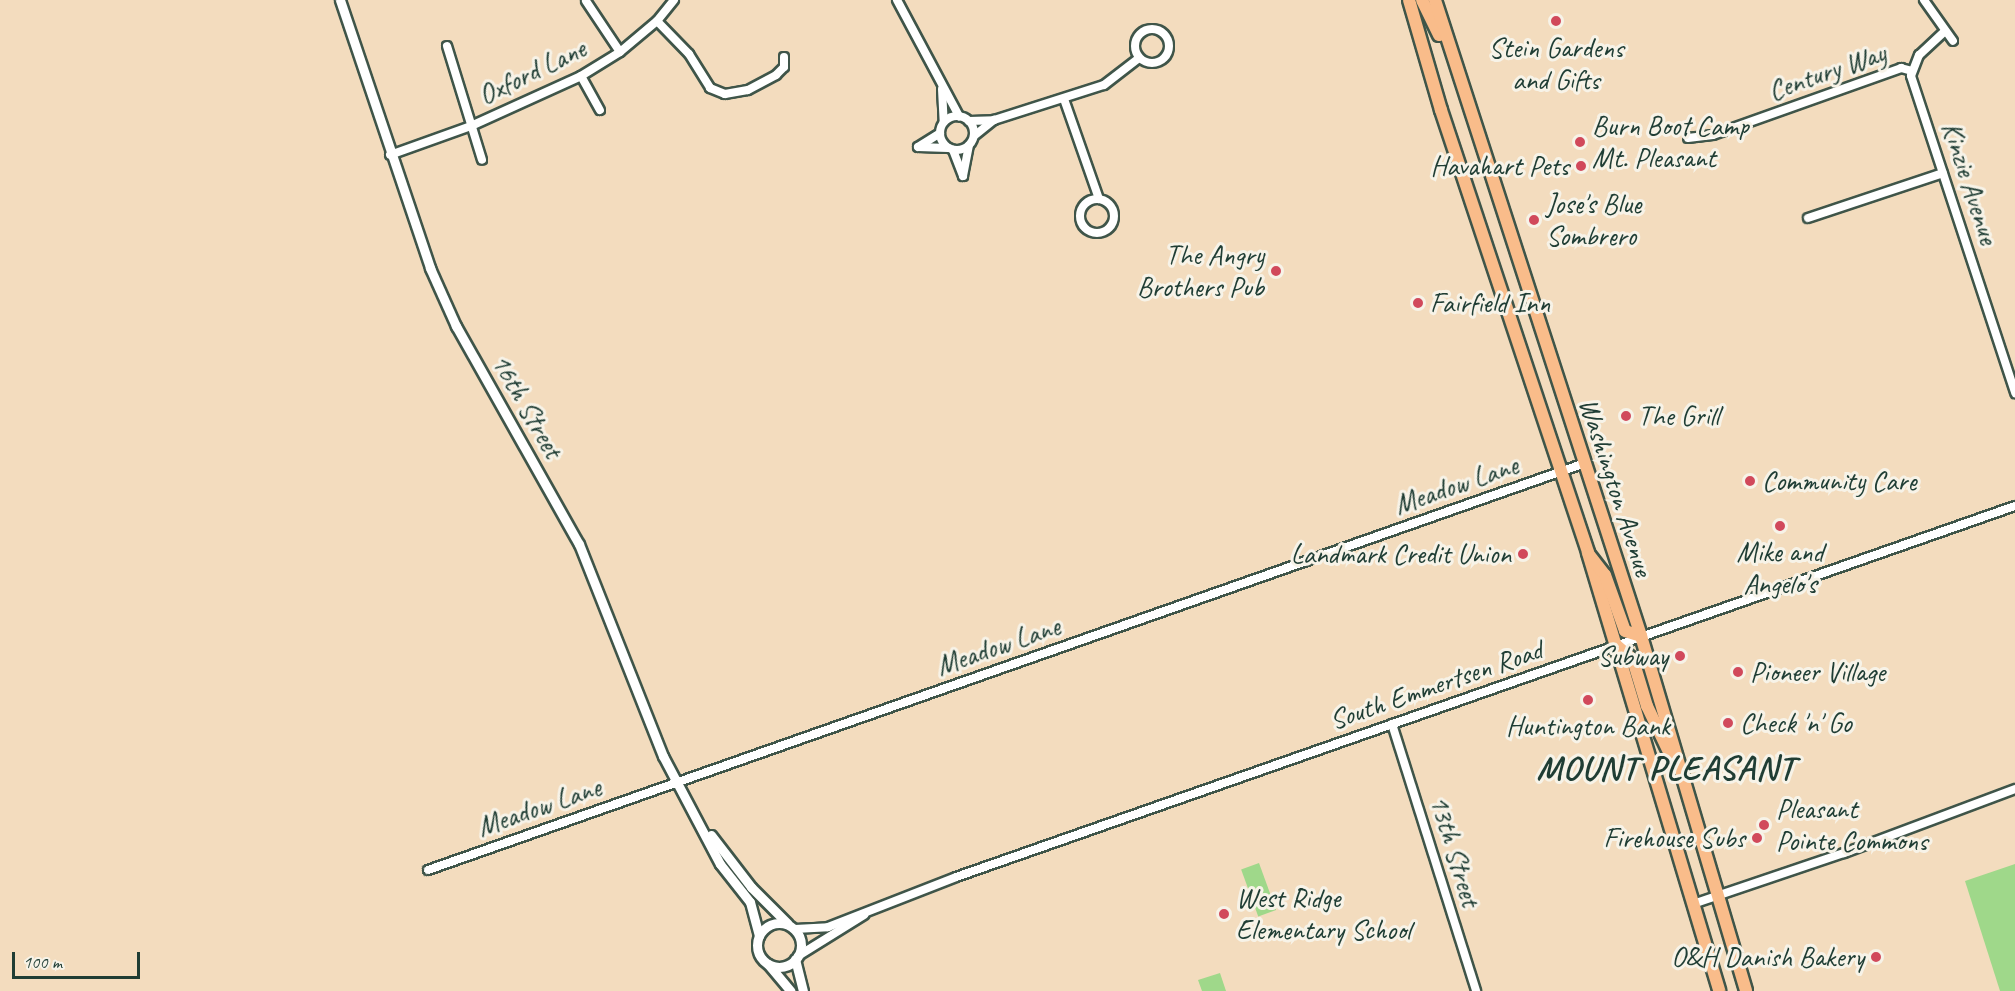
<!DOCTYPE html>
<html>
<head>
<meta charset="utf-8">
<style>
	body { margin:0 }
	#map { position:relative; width:2015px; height:991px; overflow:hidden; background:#f3dcbe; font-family:Caveat,sans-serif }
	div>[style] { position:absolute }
	.green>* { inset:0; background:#9fd88a; transform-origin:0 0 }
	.roads { filter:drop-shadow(2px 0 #3f5549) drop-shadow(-2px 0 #3f5549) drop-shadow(0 2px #3f5549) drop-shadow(0 -2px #3f5549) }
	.minor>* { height:8px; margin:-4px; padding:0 4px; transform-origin:4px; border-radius:4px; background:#fff }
	.minor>.ring { margin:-4px; padding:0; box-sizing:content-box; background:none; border:8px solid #fff; border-radius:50% }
	.tertiary>* { height:9px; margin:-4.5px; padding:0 4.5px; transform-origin:4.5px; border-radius:4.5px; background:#fff }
	.tertiary>.ring { margin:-4.5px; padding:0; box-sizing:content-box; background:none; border:9px solid #fff; border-radius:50% }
	.primary>* { height:12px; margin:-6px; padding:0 6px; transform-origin:6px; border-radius:6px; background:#f9bc8a }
	.dots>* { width:16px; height:16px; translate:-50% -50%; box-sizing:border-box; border:3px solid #f7f3e8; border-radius:50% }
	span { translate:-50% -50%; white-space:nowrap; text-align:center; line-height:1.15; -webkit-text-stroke:6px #f7f3e8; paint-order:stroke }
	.poi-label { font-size:28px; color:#1f3d34 }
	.left { translate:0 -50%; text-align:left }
	.right { translate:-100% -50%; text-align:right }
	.street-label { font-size:28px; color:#1f3d34 }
	.district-label { font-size:34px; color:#1f3d34; font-weight:700; letter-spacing:1.5px }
	.scale { position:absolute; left:12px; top:952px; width:128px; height:27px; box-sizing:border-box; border:3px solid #1f3d34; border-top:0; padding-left:8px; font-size:18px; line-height:21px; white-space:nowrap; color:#1f3d34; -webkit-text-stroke:4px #f7f3e8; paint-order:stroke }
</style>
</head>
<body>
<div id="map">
	<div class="green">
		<div style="left:1259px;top:863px;width:50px;height:19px;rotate:70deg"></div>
		<div style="clip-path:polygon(2015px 864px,2015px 991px,2000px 991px,1965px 881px)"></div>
		<div style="clip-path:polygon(1220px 973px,1226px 991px,1202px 991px,1198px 980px)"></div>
	</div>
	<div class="roads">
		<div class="minor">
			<div style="left:897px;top:0;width:132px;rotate:61.9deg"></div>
			<div style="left:1924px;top:0;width:50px;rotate:54.7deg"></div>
			<div style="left:586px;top:1px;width:61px;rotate:56.3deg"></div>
			<div style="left:657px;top:21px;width:46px;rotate:45.9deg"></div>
			<div style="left:689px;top:54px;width:40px;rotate:58deg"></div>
			<div style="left:710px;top:88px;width:16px;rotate:22deg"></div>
			<div style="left:725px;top:94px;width:23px;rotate:-10deg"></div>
			<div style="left:748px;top:90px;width:32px;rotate:-28deg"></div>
			<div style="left:776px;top:75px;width:11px;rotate:-45deg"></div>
			<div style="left:784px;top:67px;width:10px;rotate:-90deg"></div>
			<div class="ring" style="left:1135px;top:29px;width:26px;height:26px"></div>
			<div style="left:1945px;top:31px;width:35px;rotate:137deg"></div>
			<div style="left:1919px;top:55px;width:22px;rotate:111deg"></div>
			<div style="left:1911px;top:76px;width:334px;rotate:71.8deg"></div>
			<div style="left:447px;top:46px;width:119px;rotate:72.9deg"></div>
			<div style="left:581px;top:76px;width:39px;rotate:61deg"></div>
			<div style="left:942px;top:89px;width:33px;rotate:87deg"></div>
			<div style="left:1064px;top:99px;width:106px;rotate:70.7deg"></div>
			<div class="ring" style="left:940px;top:116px;width:26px;height:26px"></div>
			<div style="left:969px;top:121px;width:25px;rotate:-2deg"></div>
			<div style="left:994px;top:120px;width:115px;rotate:-17.7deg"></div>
			<div style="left:1104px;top:85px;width:44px;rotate:-37.6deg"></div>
			<div style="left:974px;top:136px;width:26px;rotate:-39deg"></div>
			<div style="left:1688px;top:138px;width:25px;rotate:-7deg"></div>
			<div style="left:1713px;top:135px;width:200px;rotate:-19.6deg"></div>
			<div style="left:1901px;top:68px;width:11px;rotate:15deg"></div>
			<div style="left:918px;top:147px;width:30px;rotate:2deg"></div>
			<div style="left:918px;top:147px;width:26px;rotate:-32deg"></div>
			<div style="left:953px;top:150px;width:28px;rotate:69deg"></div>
			<div style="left:390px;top:155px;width:86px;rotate:-19.7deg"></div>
			<div style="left:471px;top:126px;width:121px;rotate:-24.4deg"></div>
			<div style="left:581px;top:76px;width:46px;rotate:-31.6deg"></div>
			<div style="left:620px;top:52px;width:48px;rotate:-40deg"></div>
			<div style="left:657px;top:21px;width:27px;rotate:-51deg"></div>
			<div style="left:963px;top:176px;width:31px;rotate:-79deg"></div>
			<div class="ring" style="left:1080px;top:199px;width:26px;height:26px"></div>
			<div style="left:1808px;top:218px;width:142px;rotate:-18.4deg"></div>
			<div style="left:1392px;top:724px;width:280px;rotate:72.5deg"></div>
			<div style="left:428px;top:870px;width:1223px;rotate:-19.38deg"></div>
			<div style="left:1693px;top:904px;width:159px;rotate:-18.7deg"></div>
			<div style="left:1844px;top:853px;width:183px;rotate:-20.5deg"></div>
			<div style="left:795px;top:929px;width:33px;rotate:-3deg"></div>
			<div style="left:828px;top:927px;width:137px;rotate:-21.3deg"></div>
			<div style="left:956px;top:877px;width:1122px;rotate:-19.31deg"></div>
			<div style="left:798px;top:956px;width:78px;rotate:-31.8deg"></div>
		</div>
		<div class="tertiary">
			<div style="left:340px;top:0;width:283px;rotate:71.4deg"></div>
			<div style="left:430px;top:268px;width:64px;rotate:65.9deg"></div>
			<div style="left:456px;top:326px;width:250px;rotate:60.6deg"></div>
			<div style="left:579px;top:544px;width:228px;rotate:68.4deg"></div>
			<div style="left:663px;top:756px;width:122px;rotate:62.2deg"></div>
			<div style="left:720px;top:864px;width:48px;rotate:51.7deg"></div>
			<div style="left:750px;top:902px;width:35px;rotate:75deg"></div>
			<div style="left:711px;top:835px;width:66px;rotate:52.4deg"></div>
			<div style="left:751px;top:887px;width:52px;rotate:45deg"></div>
			<div class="ring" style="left:757px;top:923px;width:35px;height:35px"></div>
			<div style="left:795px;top:959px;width:33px;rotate:76deg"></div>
			<div style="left:768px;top:964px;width:35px;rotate:50deg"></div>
		</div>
		<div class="primary">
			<div style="left:1409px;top:0;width:115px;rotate:73.8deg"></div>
			<div style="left:1441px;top:110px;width:467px;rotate:71.6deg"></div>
			<div style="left:1588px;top:553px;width:457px;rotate:73.3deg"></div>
			<div style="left:1422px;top:0;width:39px;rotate:64deg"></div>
			<div style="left:1435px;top:0;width:669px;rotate:72.05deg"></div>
			<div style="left:1641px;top:636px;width:370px;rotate:73.5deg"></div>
			<div style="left:1590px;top:556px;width:24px;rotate:52deg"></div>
			<div style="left:1605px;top:575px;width:59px;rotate:70.3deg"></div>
			<div style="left:1625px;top:631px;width:17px;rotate:17deg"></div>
			<div style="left:1616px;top:645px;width:23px;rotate:41deg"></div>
			<div style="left:1633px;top:660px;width:48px;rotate:73.1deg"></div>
			<div style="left:1647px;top:706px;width:55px;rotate:64.4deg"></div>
		</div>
	</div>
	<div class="dots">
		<div style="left:1556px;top:21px;background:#d1495b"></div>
		<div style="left:1580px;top:142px;background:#d1495b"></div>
		<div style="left:1581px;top:166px;background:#d1495b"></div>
		<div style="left:1534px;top:220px;background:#d1495b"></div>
		<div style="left:1276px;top:271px;background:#d1495b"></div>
		<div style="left:1418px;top:303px;background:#d1495b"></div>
		<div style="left:1626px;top:416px;background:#d1495b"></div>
		<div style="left:1750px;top:481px;background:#d1495b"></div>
		<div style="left:1780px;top:526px;background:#d1495b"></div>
		<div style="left:1523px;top:554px;background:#d1495b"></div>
		<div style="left:1680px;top:656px;background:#d1495b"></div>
		<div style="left:1738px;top:672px;background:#d1495b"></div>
		<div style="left:1588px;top:700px;background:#d1495b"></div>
		<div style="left:1728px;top:723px;background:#d1495b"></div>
		<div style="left:1764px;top:825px;background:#d1495b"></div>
		<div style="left:1757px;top:838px;background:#d1495b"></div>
		<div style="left:1224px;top:914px;background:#d1495b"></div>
		<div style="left:1876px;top:957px;background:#d1495b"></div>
	</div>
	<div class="poi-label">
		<span style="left:1556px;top:64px">Stein Gardens<br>and Gifts</span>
		<span class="left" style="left:1592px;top:142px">Burn Boot Camp<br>Mt. Pleasant</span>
		<span class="right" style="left:1569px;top:166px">Havahart Pets</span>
		<span class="left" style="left:1546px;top:220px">Jose's Blue<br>Sombrero</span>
		<span class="right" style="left:1264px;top:271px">The Angry<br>Brothers Pub</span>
		<span class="left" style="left:1430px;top:303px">Fairfield Inn</span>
		<span class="left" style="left:1638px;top:416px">The Grill</span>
		<span class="left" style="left:1762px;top:481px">Community Care</span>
		<span style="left:1780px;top:568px">Mike and<br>Angelo's</span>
		<span class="right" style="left:1511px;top:554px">Landmark Credit Union</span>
		<span class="right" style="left:1668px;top:656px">Subway</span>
		<span class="left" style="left:1750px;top:672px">Pioneer Village</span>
		<span class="left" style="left:1740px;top:723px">Check 'n' Go</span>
		<span style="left:1588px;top:726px">Huntington Bank</span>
		<span class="left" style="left:1776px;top:825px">Pleasant<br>Pointe Commons</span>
		<span class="right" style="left:1745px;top:838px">Firehouse Subs</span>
		<span class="left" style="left:1236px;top:914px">West Ridge<br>Elementary School</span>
		<span class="right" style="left:1864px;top:957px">O&amp;H Danish Bakery</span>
	</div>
	<div class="street-label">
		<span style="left:532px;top:72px;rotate:-26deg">Oxford Lane</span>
		<span style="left:1827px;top:72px;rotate:-19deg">Century Way</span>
		<span style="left:1970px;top:183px;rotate:72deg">Kinzie Avenue</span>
		<span style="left:527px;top:406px;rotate:60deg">16th Street</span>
		<span style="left:1456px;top:485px;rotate:-19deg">Meadow Lane</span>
		<span style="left:1616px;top:487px;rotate:72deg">Washington Avenue</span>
		<span style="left:998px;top:646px;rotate:-19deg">Meadow Lane</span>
		<span style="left:1436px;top:685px;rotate:-19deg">South Emmertsen Road</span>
		<span style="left:539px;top:807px;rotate:-19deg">Meadow Lane</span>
		<span style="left:1455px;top:851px;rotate:73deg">13th Street</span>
	</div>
	<div class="district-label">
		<span style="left:1666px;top:768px">MOUNT PLEASANT</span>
	</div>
	<div class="scale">100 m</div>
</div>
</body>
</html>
